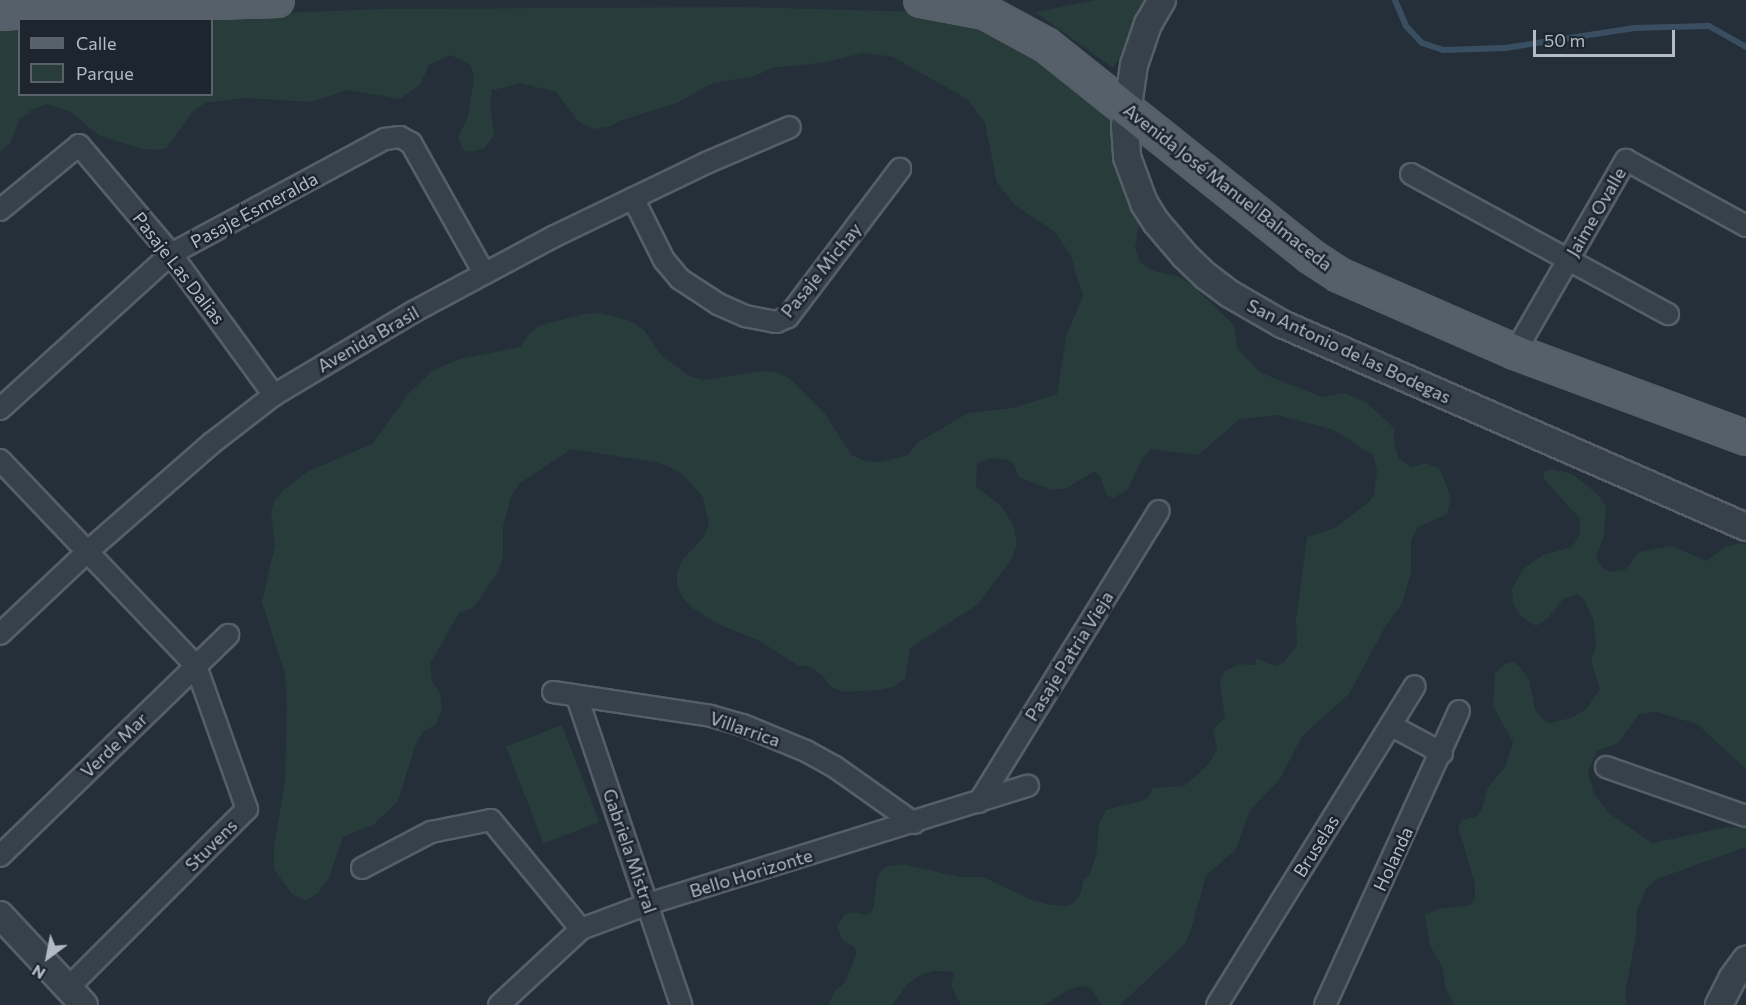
<!DOCTYPE html>
<html>
<head>
<meta charset="utf-8">
<style>
	body { margin:0 }
	#map { position:relative; width:1746px; height:1005px; overflow:hidden; background:#242f39; font-family:Commissioner,sans-serif }
	div>[style] { position:absolute }
	.green>* { inset:0; background:#273c3b; transform-origin:0 0 }
	.stream>* { height:6px; margin:-3px; padding:0 3px; transform-origin:3px; border-radius:3px; background:#3a4e61 }
	.roads { filter:drop-shadow(2px 0 #565f68) drop-shadow(-2px 0 #565f68) drop-shadow(0 2px #565f68) drop-shadow(0 -2px #565f68) }
	.minor>* { height:20px; margin:-10px; padding:0 10px; transform-origin:10px; border-radius:10px; background:#37414a }
	.tertiary>* { height:26px; margin:-13px; padding:0 13px; transform-origin:13px; border-radius:13px; background:#37414a }
	.primary>* { height:32px; margin:-16px; padding:0 16px; transform-origin:16px; border-radius:16px; background:#55606a }
	span { translate:-50% -50%; white-space:nowrap; text-align:center; line-height:1.15; -webkit-text-stroke:5px #1d262f; paint-order:stroke }
	.street-label { font-size:18px; color:#b3bcc6 }
	.legend { position:absolute; left:18px; top:18px; width:195px; height:78px; box-sizing:border-box; background:#1d262f; border:2px solid #59626b; margin:0; padding:8px 10px; list-style:none; font-size:18px; color:#b3bcc6 }
	.legend li { display:flex; align-items:center; gap:12px; height:30px }
	.legend b { width:30px; border:2px solid #59626b }
	.north { position:absolute; left:18px; top:927px; width:60px; height:60px; -webkit-text-stroke:4px #1d262f; paint-order:stroke; rotate:212deg; font-size:16px; font-weight:700; line-height:24px; text-align:center; color:#b3bcc6 }
	.north::after { content:''; display:block; margin:auto; width:21px; height:27px; background:#b3bcc6; clip-path:polygon(50% 0,100% 100%,50% 72%,0 100%) }
	.scale { position:absolute; left:1533px; top:30px; width:142px; height:27px; box-sizing:border-box; border:3px solid #b3bcc6; border-top:0; padding-left:8px; font-size:18px; line-height:21px; white-space:nowrap; color:#b3bcc6; -webkit-text-stroke:4px #1d262f; paint-order:stroke }
</style>
</head>
<body>
<div id="map">
	<div class="green">
		<div style="clip-path:polygon(1095px 0,1153px 0,1113px 68px,1035px 12px)"></div>
		<div style="clip-path:polygon(742px 7px,924px 12px,964px 17px,1056px 66px,1115px 118px,1139px 225px,1135px 247px,1140px 262px,1154px 271px,1177px 276px,1191px 284px,1234px 325px,1237px 349px,1261px 373px,1322px 397px,1344px 393px,1366px 402px,1394px 428px,1394px 443px,1399px 458px,1411px 467px,1426px 463px,1440px 469px,1451px 498px,1447px 514px,1418px 527px,1411px 541px,1411px 573px,1402px 603px,1384px 629px,1349px 694px,1302px 736px,1280px 779px,1250px 810px,1236px 849px,1206px 876px,1191px 930px,1185px 944px,1120px 1005px,1102px 1005px,1091px 988px,1083px 986px,1069px 989px,1045px 1005px,961px 1005px,951px 986px,954px 972px,934px 971px,920px 975px,907px 985px,892px 1005px,829px 1005px,833px 993px,845px 982px,856px 955px,855px 948px,842px 939px,837px 926px,845px 914px,852px 912px,867px 915px,873px 909px,877px 879px,880px 872px,886px 867px,902px 864px,960px 877px,983px 877px,1034px 901px,1051px 905px,1069px 906px,1075px 901px,1080px 895px,1084px 879px,1090px 874px,1096px 856px,1099px 824px,1106px 810px,1144px 800px,1150px 795px,1152px 788px,1184px 786px,1208px 765px,1217px 750px,1213px 729px,1225px 718px,1220px 686px,1221px 678px,1225px 671px,1239px 664px,1254px 665px,1257px 658px,1275px 666px,1283px 663px,1293px 651px,1297px 644px,1296px 620px,1307px 537px,1335px 528px,1370px 501px,1374px 494px,1377px 470px,1373px 455px,1334px 430px,1278px 415px,1240px 419px,1198px 455px,1151px 449px,1142px 459px,1128px 489px,1114px 498px,1107px 496px,1100px 476px,1095px 471px,1067px 488px,1052px 490px,1019px 477px,1014px 464px,1008px 460px,992px 458px,977px 463px,976px 486px,1002px 507px,1014px 527px,1017px 544px,1011px 560px,977px 605px,910px 648px,905px 679px,893px 687px,878px 690px,844px 692px,831px 687px,822px 675px,811px 667px,797px 665px,758px 640px,718px 624px,694px 609px,683px 598px,677px 586px,677px 572px,683px 559px,703px 538px,709px 525px,703px 497px,683px 475px,670px 467px,654px 462px,571px 449px,519px 484px,511px 497px,503px 527px,503px 557px,499px 571px,473px 608px,459px 613px,430px 664px,432px 681px,440px 693px,442px 709px,436px 724px,423px 732px,415px 746px,398px 801px,373px 825px,343px 837px,329px 878px,319px 892px,306px 901px,292px 894px,274px 869px,274px 847px,285px 782px,287px 703px,285px 674px,262px 602px,275px 545px,271px 515px,274px 501px,283px 490px,307px 472px,372px 444px,409px 393px,432px 371px,459px 359px,520px 347px,529px 334px,540px 325px,584px 314px,600px 313px,631px 321px,644px 330px,663px 357px,689px 376px,704px 380px,761px 371px,776px 372px,789px 378px,826px 415px,851px 455px,865px 461px,880px 462px,908px 455px,917px 443px,968px 413px,1013px 408px,1057px 394px,1066px 337px,1083px 296px,1071px 256px,1055px 232px,1015px 205px,997px 183px,985px 123px,967px 99px,893px 57px,864px 53px,820px 63px,772px 68px,755px 76px,713px 83px,677px 103px,622px 120px,608px 127px,593px 129px,579px 122px,556px 92px,520px 83px,498px 89px,492px 89px,490px 104px,494px 135px,485px 148px,470px 152px,464px 151px,458px 137px,468px 117px,474px 79px,473px 72px,470px 64px,450px 55px,429px 65px,420px 85px,400px 99px,347px 90px,311px 102px,245px 98px,205px 103px,192px 112px,167px 148px,159px 150px,143px 149px,100px 136px,69px 111px,47px 104px,32px 110px,19px 120px,11px 142px,0 152px,0 26px,19px 25px,20px 94px,212px 94px,212px 20px,129px 19px,382px 9px)"></div>
		<div style="clip-path:polygon(1551px 469px,1572px 474px,1596px 493px,1606px 506px,1604px 536px,1596px 557px,1604px 569px,1610px 572px,1626px 569px,1639px 552px,1672px 546px,1706px 561px,1725px 547px,1739px 543px,1746px 545px,1746px 769px,1697px 724px,1656px 712px,1639px 714px,1618px 743px,1597px 751px,1588px 773px,1594px 794px,1610px 814px,1652px 843px,1727px 827px,1746px 828px,1746px 847px,1657px 879px,1646px 889px,1637px 911px,1636px 936px,1625px 994px,1626px 1005px,1454px 1005px,1446px 989px,1442px 966px,1430px 946px,1425px 915px,1438px 909px,1470px 905px,1475px 898px,1475px 884px,1458px 826px,1463px 820px,1477px 816px,1481px 810px,1488px 787px,1506px 766px,1513px 742px,1493px 706px,1495px 673px,1506px 663px,1513px 662px,1519px 666px,1529px 679px,1535px 709px,1544px 721px,1551px 723px,1574px 717px,1587px 708px,1600px 689px,1591px 660px,1596px 645px,1593px 619px,1584px 600px,1578px 594px,1563px 599px,1549px 617px,1536px 626px,1522px 617px,1513px 604px,1512px 589px,1523px 569px,1543px 555px,1572px 547px,1580px 534px,1580px 519px,1544px 479px,1544px 471px)"></div>
		<div style="left:562px;top:725px;width:104px;height:60px;rotate:69deg"></div>
	</div>
	<div class="stream">
		<div style="left:1395px;top:0;width:28px;rotate:67deg"></div>
		<div style="left:1406px;top:26px;width:23px;rotate:47deg"></div>
		<div style="left:1422px;top:43px;width:22px;rotate:18deg"></div>
		<div style="left:1443px;top:50px;width:62px;rotate:-1.8deg"></div>
		<div style="left:1505px;top:48px;width:131px;rotate:-8.8deg"></div>
		<div style="left:1634px;top:28px;width:75px;rotate:-1.5deg"></div>
		<div style="left:1709px;top:26px;width:43px;rotate:29.6deg"></div>
	</div>
	<div class="roads">
		<div class="minor">
			<div style="left:1411px;top:174px;width:293px;rotate:28.6deg"></div>
			<div style="left:633px;top:198px;width:69px;rotate:63.4deg"></div>
			<div style="left:664px;top:260px;width:25px;rotate:50deg"></div>
			<div style="left:680px;top:279px;width:45px;rotate:33.3deg"></div>
			<div style="left:718px;top:304px;width:30px;rotate:24deg"></div>
			<div style="left:745px;top:316px;width:32px;rotate:11deg"></div>
			<div style="left:776px;top:322px;width:13px;rotate:-23deg"></div>
			<div style="left:788px;top:317px;width:186px;rotate:-52.9deg"></div>
			<div style="left:0;top:210px;width:102px;rotate:-39.4deg"></div>
			<div style="left:79px;top:145px;width:143px;rotate:49.8deg"></div>
			<div style="left:171px;top:254px;width:175px;rotate:53.9deg"></div>
			<div style="left:1515px;top:352px;width:222px;rotate:-60deg"></div>
			<div style="left:1626px;top:160px;width:137px;rotate:28.8deg"></div>
			<div style="left:0;top:409px;width:231px;rotate:-42.2deg"></div>
			<div style="left:171px;top:254px;width:243px;rotate:-28.3deg"></div>
			<div style="left:385px;top:139px;width:15px;rotate:-8deg"></div>
			<div style="left:400px;top:137px;width:13px;rotate:29deg"></div>
			<div style="left:411px;top:143px;width:149px;rotate:60.7deg"></div>
			<div style="left:0;top:460px;width:284px;rotate:46.4deg"></div>
			<div style="left:196px;top:666px;width:152px;rotate:70.4deg"></div>
			<div style="left:247px;top:809px;width:253px;rotate:135deg"></div>
			<div style="left:0;top:634px;width:120px;rotate:-43.3deg"></div>
			<div style="left:87px;top:552px;width:166px;rotate:-41.1deg"></div>
			<div style="left:212px;top:443px;width:78px;rotate:-37.7deg"></div>
			<div style="left:274px;top:395px;width:162px;rotate:-30.8deg"></div>
			<div style="left:413px;top:312px;width:159px;rotate:-28.2deg"></div>
			<div style="left:553px;top:237px;width:170px;rotate:-25.8deg"></div>
			<div style="left:706px;top:163px;width:91px;rotate:-23.2deg"></div>
			<div style="left:553px;top:692px;width:160px;rotate:8.6deg"></div>
			<div style="left:711px;top:716px;width:33px;rotate:16deg"></div>
			<div style="left:743px;top:725px;width:68px;rotate:22.4deg"></div>
			<div style="left:806px;top:751px;width:33px;rotate:29deg"></div>
			<div style="left:835px;top:767px;width:97px;rotate:35.3deg"></div>
			<div style="left:577px;top:697px;width:325px;rotate:71.3deg"></div>
			<div style="left:1392px;top:726px;width:57px;rotate:28.4deg"></div>
			<div style="left:1606px;top:767px;width:148px;rotate:19.3deg"></div>
			<div style="left:979px;top:802px;width:342px;rotate:-58.3deg"></div>
			<div style="left:0;top:856px;width:318px;rotate:-44.1deg"></div>
			<div style="left:362px;top:868px;width:78px;rotate:-27.6deg"></div>
			<div style="left:431px;top:832px;width:61px;rotate:-11.3deg"></div>
			<div style="left:491px;top:820px;width:141px;rotate:50.5deg"></div>
			<div style="left:499px;top:1005px;width:112px;rotate:-42.8deg"></div>
			<div style="left:581px;top:929px;width:72px;rotate:-20.5deg"></div>
			<div style="left:648px;top:904px;width:398px;rotate:-17.3deg"></div>
			<div style="left:1217px;top:1005px;width:375px;rotate:-58.2deg"></div>
			<div style="left:1325px;top:1005px;width:323px;rotate:-65.5deg"></div>
		</div>
		<div class="tertiary">
			<div style="left:1162px;top:0;width:28px;rotate:120deg"></div>
			<div style="left:1148px;top:24px;width:43px;rotate:108.9deg"></div>
			<div style="left:1134px;top:65px;width:62px;rotate:98.4deg"></div>
			<div style="left:1125px;top:126px;width:31px;rotate:86deg"></div>
			<div style="left:1127px;top:157px;width:49px;rotate:69.7deg"></div>
			<div style="left:1144px;top:203px;width:22px;rotate:58deg"></div>
			<div style="left:1156px;top:222px;width:45px;rotate:49.5deg"></div>
			<div style="left:1185px;top:256px;width:29px;rotate:44deg"></div>
			<div style="left:1206px;top:276px;width:30px;rotate:37deg"></div>
			<div style="left:1230px;top:294px;width:60px;rotate:30deg"></div>
			<div style="left:1282px;top:324px;width:506px;rotate:23.63deg"></div>
			<div style="left:0;top:915px;width:123px;rotate:47deg"></div>
			<div style="left:1719px;top:1005px;width:29px;rotate:-63deg"></div>
			<div style="left:1732px;top:979px;width:24px;rotate:-54deg"></div>
		</div>
		<div class="primary">
			<div style="left:921px;top:0;width:65px;rotate:10.6deg"></div>
			<div style="left:985px;top:12px;width:69px;rotate:28.4deg"></div>
			<div style="left:1046px;top:45px;width:338px;rotate:38.6deg"></div>
			<div style="left:1310px;top:256px;width:35px;rotate:33deg"></div>
			<div style="left:1339px;top:275px;width:192px;rotate:23.6deg"></div>
			<div style="left:1515px;top:352px;width:246px;rotate:20.4deg"></div>
			<div style="left:0;top:13px;width:116px;rotate:-3.9deg"></div>
			<div style="left:116px;top:5px;width:161px;rotate:-1.8deg"></div>
		</div>
	</div>
	<div class="street-label">
		<span style="left:1228px;top:187px;rotate:38deg">Avenida José Manuel Balmaceda</span>
		<span style="left:254px;top:210px;rotate:-28deg">Pasaje Esmeralda</span>
		<span style="left:1596px;top:212px;rotate:-60deg">Jaime Ovalle</span>
		<span style="left:179px;top:268px;rotate:52deg">Pasaje Las Dalias</span>
		<span style="left:821px;top:270px;rotate:-51deg">Pasaje Michay</span>
		<span style="left:368px;top:339px;rotate:-30deg">Avenida Brasil</span>
		<span style="left:1349px;top:351px;rotate:25deg">San Antonio de las Bodegas</span>
		<span style="left:1069px;top:656px;rotate:-58deg">Pasaje Patria Vieja</span>
		<span style="left:745px;top:729px;rotate:19deg">Villarrica</span>
		<span style="left:114px;top:745px;rotate:-44deg">Verde Mar</span>
		<span style="left:211px;top:845px;rotate:-45deg">Stuvens</span>
		<span style="left:1316px;top:846px;rotate:-58deg">Bruselas</span>
		<span style="left:630px;top:851px;rotate:71deg">Gabriela Mistral</span>
		<span style="left:1393px;top:859px;rotate:-65deg">Holanda</span>
		<span style="left:751px;top:873px;rotate:-17deg">Bello Horizonte</span>
	</div>
	<ul class="legend">
	<li><b style="height:8px;background:#55606a"></b>Calle</li>
	<li><b style="height:16px;background:#273c3b"></b>Parque</li>
	</ul>
	<div class="north">N</div>
	<div class="scale">50 m</div>
</div>
</body>
</html>
